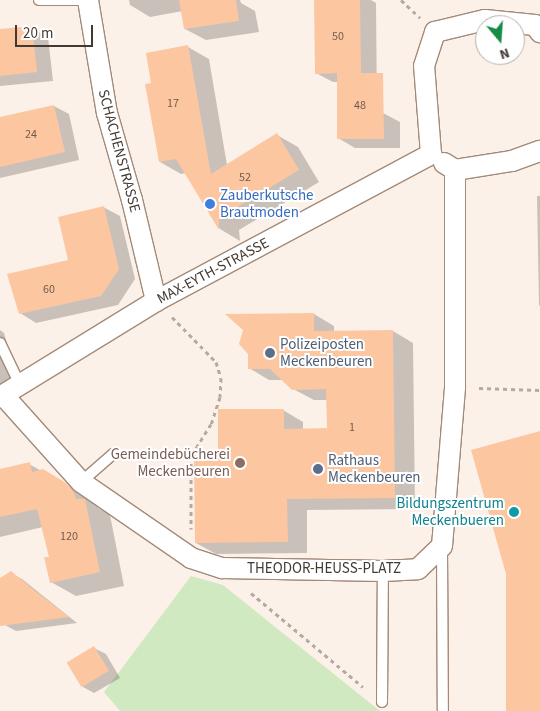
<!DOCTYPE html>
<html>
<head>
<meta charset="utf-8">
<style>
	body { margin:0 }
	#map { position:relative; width:540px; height:711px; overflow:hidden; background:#fcf1e9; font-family:"Source Sans 3",sans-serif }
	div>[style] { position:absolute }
	.green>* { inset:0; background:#d1e9c0 }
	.shadow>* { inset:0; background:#0003 }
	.building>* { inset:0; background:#fcc7a0; transform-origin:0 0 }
	.path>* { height:3px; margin-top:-1.5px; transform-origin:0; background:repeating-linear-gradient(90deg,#b5aaa2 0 4px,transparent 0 8px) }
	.roads { filter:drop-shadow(1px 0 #a38a78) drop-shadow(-1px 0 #a38a78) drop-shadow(0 1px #a38a78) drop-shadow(0 -1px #a38a78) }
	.service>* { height:10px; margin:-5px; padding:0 5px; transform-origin:5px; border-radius:5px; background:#fff }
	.minor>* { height:20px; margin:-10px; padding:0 10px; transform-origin:10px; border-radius:10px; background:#fff }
	.dots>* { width:14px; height:14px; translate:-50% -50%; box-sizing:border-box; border:2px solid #fff; border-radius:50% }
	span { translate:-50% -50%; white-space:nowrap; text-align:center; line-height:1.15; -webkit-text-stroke:4px #fff; paint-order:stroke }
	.number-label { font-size:12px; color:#725c4d }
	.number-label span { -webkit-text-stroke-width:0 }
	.street-label { font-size:15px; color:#443931 }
	.shop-label { font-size:15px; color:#366cbe }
	.left { translate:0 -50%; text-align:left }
	.service-label { font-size:15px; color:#4e5e75 }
	.education-label { font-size:15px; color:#785e54 }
	.right { translate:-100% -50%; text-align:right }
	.culture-label { font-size:15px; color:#0d838f }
	.north { position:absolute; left:475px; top:15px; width:50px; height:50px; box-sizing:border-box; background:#fff; border:1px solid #b4b0ad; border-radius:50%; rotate:162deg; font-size:14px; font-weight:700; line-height:20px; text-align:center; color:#443931 }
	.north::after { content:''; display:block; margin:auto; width:18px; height:22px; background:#168c47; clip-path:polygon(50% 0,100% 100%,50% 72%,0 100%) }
	.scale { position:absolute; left:15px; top:25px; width:78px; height:22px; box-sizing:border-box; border:2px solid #443931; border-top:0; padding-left:6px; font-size:15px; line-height:18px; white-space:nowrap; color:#443931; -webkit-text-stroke:4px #fff; paint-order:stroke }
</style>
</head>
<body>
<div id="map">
	<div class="green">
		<div style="clip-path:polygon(191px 576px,223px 585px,380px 711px,120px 711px,104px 692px)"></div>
	</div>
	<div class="shadow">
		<div style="clip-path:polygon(129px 0,240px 0,241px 3px,255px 11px,259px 32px,206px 40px,185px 29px,183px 11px,150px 17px,130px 5px)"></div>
		<div style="clip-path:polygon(316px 0,371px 0,376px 3px,377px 113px,383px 113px,400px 122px,400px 148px,355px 148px,338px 138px,338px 82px,333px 82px,316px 73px)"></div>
		<div style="clip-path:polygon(31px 27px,48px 37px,53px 81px,0 86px,0 31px)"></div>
		<div style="clip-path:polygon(188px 47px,209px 59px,227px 165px,277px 135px,298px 147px,319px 182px,239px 230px,240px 241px,220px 229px,186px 173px,181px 174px,160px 162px,152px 84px)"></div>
		<div style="clip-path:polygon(54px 106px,69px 114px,79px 160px,0 178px,0 118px)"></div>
		<div style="clip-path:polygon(537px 196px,540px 196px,540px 306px,539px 305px)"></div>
		<div style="clip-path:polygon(103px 207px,120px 216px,135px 279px,118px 305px,36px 323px,20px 313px,69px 261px)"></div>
		<div style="clip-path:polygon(314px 314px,334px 326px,334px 332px,393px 331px,413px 343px,415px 509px,307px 510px,307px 553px,216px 554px,196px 543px,220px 455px,283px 410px,303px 422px,303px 430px,328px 429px,328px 400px,314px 400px,293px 389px,284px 380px,269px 380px,249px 368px)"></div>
		<div style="clip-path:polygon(0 330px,4px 333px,18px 382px,0 393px)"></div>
		<div style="clip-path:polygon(29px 464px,90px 498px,98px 508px,110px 515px,124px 586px,76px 596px,51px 582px,51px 558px,43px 527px,0 537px,0 470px)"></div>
		<div style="clip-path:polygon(11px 573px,22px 579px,77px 623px,16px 631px,5px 625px)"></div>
		<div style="clip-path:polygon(94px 648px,106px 654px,120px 678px,94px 693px,83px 687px)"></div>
	</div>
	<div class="building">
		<div style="clip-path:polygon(179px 0,236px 0,239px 21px,184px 29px)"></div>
		<div style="clip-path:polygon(314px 0,360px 0,361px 73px,383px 73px,384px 139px,337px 139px,337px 73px,315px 74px)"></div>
		<div style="clip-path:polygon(32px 26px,37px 72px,0 76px,0 29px)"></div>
		<div style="clip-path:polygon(188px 45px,211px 174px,277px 133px,299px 170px,219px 218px,219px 230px,176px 159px,159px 162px,145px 84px,151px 83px,146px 53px)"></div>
		<div style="clip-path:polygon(54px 105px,65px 152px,0 167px,0 117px)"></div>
		<div style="clip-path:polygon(104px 206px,119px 269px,101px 296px,19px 314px,7px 274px,68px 260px,58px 217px)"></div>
		<div style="clip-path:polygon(314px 313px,314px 331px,393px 330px,395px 498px,287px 499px,288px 542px,195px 543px,194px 455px,218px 454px,218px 409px,284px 409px,284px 429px,327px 428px,326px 389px,292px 390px,270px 369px,248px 369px,248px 354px,239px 344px,243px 330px,225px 314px)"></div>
		<div style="clip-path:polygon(540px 431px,540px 711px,506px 711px,506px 574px,471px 450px)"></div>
		<div style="clip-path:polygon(30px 462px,32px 472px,43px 469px,66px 483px,73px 491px,76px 499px,85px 499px,100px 572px,50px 583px,44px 557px,49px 557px,37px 509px,0 517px,0 469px)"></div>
		<div style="clip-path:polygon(11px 571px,35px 591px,69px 617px,0 626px,0 578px)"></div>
		<div style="left:94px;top:646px;width:29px;height:32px;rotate:59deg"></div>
	</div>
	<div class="path">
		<div style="left:401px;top:0;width:26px;rotate:43deg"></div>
		<div style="left:172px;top:317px;width:63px;rotate:45.6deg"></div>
		<div style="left:216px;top:362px;width:17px;rotate:73deg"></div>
		<div style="left:221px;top:378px;width:19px;rotate:93deg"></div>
		<div style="left:220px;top:397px;width:28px;rotate:108deg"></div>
		<div style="left:211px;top:424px;width:38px;rotate:122deg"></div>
		<div style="left:191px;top:456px;width:73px;rotate:90deg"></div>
		<div style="left:479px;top:388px;width:61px;rotate:1.9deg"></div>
		<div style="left:251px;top:593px;width:146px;rotate:40deg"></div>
	</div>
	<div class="roads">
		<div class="service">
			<div style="left:39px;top:0;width:49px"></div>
			<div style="left:0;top:343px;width:47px;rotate:64.5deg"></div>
			<div style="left:81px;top:482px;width:43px;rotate:-41.2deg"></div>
			<div style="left:442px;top:547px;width:164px;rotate:89.7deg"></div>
			<div style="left:382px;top:702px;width:131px;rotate:-89.6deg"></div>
		</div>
		<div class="minor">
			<div style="left:88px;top:0;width:115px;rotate:80.5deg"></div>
			<div style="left:107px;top:113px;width:91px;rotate:74deg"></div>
			<div style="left:132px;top:200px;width:104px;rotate:76.6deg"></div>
			<div style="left:431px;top:154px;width:88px;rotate:-94.5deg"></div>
			<div style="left:424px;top:66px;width:36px;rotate:-72deg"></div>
			<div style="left:435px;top:32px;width:51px;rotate:-13.5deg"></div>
			<div style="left:485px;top:20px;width:50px;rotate:5.7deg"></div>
			<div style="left:535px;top:25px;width:9px;rotate:54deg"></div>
			<div style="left:444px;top:163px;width:13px;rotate:32deg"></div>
			<div style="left:455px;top:170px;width:58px;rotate:-9deg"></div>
			<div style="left:512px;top:161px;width:30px;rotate:-20deg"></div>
			<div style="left:3px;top:395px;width:117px;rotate:48.1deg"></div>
			<div style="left:81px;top:482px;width:134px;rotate:34.6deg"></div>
			<div style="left:191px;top:558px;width:33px;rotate:18deg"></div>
			<div style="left:222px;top:568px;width:161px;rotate:1.1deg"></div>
			<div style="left:383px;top:571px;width:35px;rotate:-3deg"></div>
			<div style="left:418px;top:569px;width:33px;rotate:-44deg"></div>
			<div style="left:442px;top:546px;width:160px;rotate:-85.3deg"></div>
			<div style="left:455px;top:387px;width:217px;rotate:-90deg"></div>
			<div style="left:0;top:397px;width:183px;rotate:-31.6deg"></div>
			<div style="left:156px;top:301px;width:312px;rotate:-28.1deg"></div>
		</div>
	</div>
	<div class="dots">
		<div style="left:210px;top:204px;background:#3f7fe0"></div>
		<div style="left:270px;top:353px;background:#5c6f8a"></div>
		<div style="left:240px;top:463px;background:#8d6e63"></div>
		<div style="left:318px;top:469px;background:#5c6f8a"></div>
		<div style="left:514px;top:512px;background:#0f9aa8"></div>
	</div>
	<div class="number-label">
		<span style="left:338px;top:37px">50</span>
		<span style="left:173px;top:104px">17</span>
		<span style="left:360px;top:106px">48</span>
		<span style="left:31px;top:135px">24</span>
		<span style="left:245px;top:178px">52</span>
		<span style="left:49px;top:290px">60</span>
		<span style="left:352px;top:428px">1</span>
		<span style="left:69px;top:537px">120</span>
	</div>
	<div class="street-label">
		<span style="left:119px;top:151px;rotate:75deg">SCHACHENSTRASSE</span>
		<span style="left:213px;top:271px;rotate:-28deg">MAX-EYTH-STRASSE</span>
		<span style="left:324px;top:569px">THEODOR-HEUSS-PLATZ</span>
	</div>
	<div class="shop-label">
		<span class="left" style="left:220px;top:204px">Zauberkutsche<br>Brautmoden</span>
	</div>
	<div class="service-label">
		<span class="left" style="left:280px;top:353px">Polizeiposten<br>Meckenbeuren</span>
		<span class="left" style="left:328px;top:469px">Rathaus<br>Meckenbeuren</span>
	</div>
	<div class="education-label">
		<span class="right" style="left:230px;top:463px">Gemeindebücherei<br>Meckenbeuren</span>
	</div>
	<div class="culture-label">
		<span class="right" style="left:504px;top:512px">Bildungszentrum<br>Meckenbueren</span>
	</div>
	<div class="north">N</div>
	<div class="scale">20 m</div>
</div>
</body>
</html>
